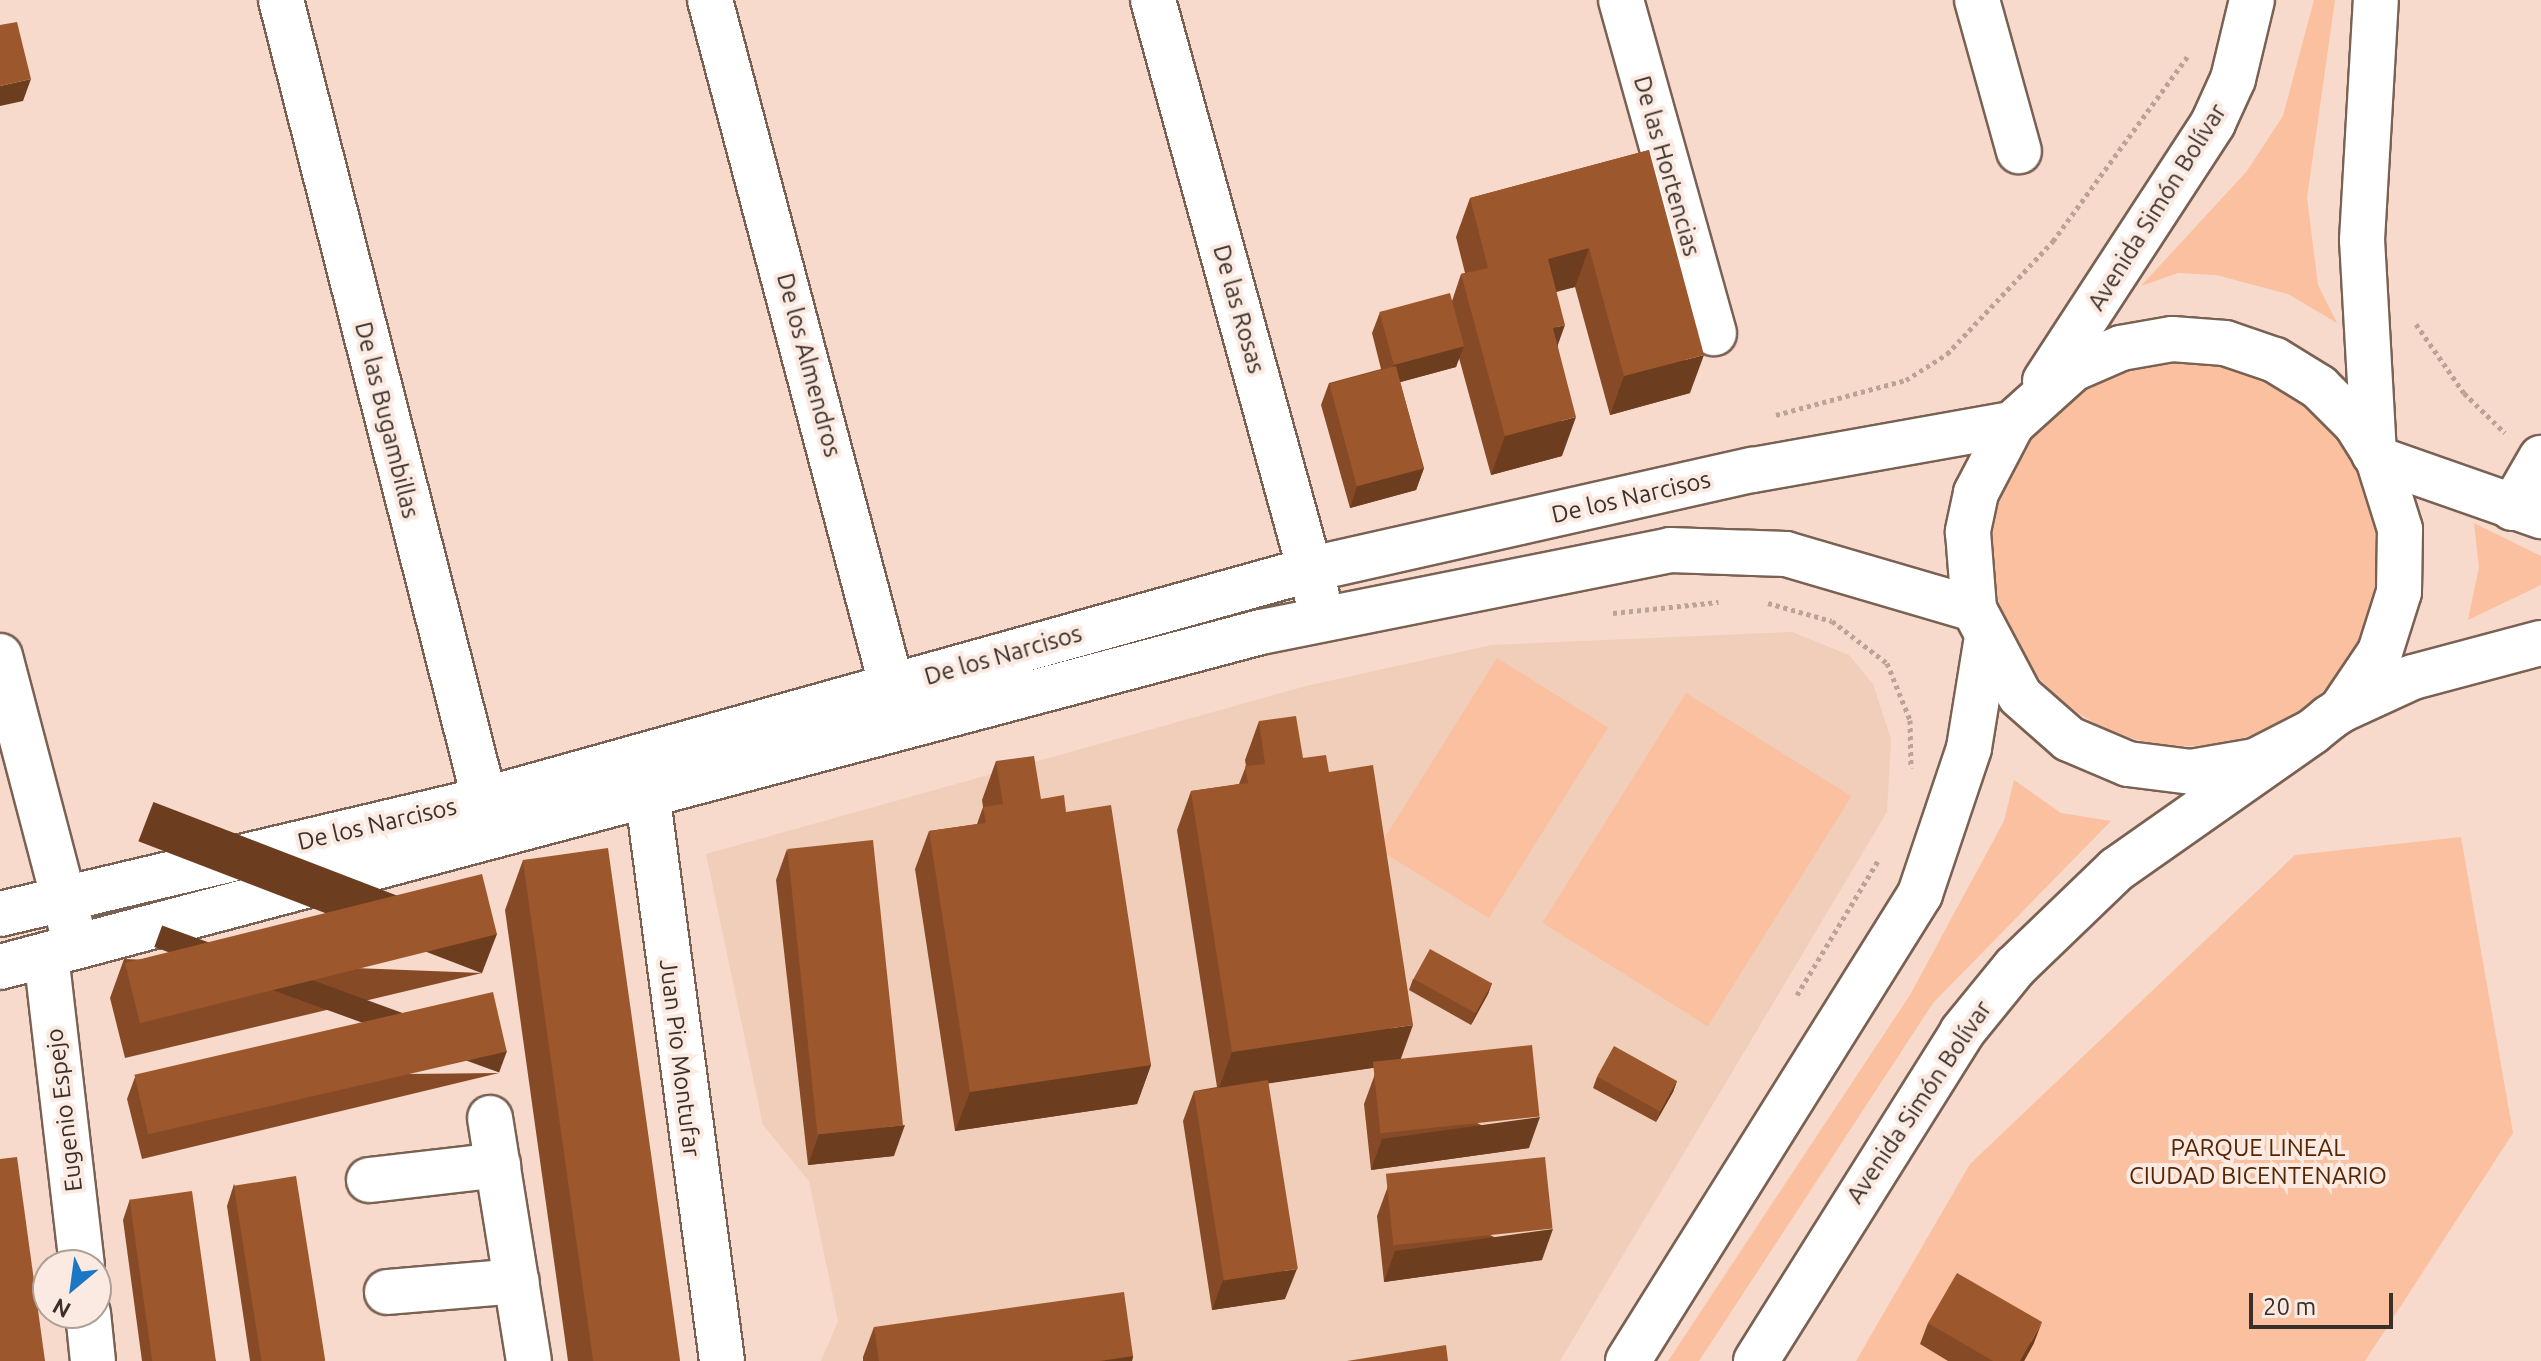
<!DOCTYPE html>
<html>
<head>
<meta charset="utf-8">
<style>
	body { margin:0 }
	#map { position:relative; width:2541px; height:1361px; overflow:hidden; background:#f7dacb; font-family:Ubuntu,sans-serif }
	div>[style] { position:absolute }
	.built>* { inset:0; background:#f0ceba }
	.green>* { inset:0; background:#fac09f; transform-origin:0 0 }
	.round { border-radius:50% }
	.path>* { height:5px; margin-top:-2.5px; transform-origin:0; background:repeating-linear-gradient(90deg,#bba397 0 4px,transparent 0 8px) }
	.roads { filter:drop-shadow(2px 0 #796153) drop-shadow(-2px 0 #796153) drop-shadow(0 2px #796153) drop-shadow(0 -2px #796153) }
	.minor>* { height:44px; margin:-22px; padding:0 22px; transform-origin:22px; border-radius:22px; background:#fff }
	.major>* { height:44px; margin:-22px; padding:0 22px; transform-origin:22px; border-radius:22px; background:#fff }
	.highway>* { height:44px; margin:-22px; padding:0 22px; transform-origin:22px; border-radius:22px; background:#fff }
	.wall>* { inset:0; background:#864b26 }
	.shaded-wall>* { inset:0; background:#6d3d1f; transform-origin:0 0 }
	.building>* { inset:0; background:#9c572c; transform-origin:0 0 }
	span { translate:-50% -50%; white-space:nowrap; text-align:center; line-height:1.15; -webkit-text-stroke:8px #fbeae1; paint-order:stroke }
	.street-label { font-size:24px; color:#3a2f29 }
	.park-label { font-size:24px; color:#552604 }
	.north { position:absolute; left:32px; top:1249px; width:80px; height:80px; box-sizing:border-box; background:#fbeae1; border:2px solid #ae9f97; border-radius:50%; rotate:209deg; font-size:22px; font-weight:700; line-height:32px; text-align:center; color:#3a2f29 }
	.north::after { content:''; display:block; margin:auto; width:28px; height:36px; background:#1c77c4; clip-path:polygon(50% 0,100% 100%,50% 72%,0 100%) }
	.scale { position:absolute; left:2249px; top:1293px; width:144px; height:36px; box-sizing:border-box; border:4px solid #3a2f29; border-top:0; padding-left:10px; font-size:24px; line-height:28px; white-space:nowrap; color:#3a2f29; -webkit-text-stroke:6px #fbeae1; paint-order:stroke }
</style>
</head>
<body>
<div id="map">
	<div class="built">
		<div style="clip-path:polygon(1792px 632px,1849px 655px,1873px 684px,1891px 739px,1887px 812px,1560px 1361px,821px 1361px,838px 1321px,809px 1181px,763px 1125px,706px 854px,1306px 686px,1491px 645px)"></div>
	</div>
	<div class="green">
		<div style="clip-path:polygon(2314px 0,2335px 0,2307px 198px,2318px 285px,2337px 323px,2288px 294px,2216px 275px,2178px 273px,2141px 286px,2247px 171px,2283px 116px)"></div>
		<div class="round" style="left:1992px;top:356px;width:390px;height:390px"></div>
		<div style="clip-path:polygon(2474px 523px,2541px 556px,2541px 585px,2468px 620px,2479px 567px)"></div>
		<div style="left:1497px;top:658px;width:131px;height:225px;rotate:32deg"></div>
		<div style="left:1686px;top:693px;width:195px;height:271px;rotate:32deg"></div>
		<div style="clip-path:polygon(2014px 780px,2061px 813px,2111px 821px,1933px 1003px,1699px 1361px,1668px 1361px,1910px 995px,2004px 821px)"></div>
		<div style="clip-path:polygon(2461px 837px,2513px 1133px,2365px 1361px,1856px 1361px,1970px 1164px,2295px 855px)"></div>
	</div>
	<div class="path">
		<div style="left:2416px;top:324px;width:84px;rotate:55.2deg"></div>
		<div style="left:2464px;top:393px;width:57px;rotate:44.3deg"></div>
		<div style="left:1776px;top:415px;width:135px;rotate:-15.1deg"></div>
		<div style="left:1906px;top:380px;width:49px;rotate:-32.4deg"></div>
		<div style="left:1947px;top:354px;width:155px;rotate:-46.8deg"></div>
		<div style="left:2053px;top:241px;width:228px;rotate:-53.9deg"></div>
		<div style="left:1768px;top:603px;width:66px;rotate:15.7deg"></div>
		<div style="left:1832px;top:621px;width:69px;rotate:37.4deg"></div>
		<div style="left:1887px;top:663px;width:61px;rotate:68deg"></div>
		<div style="left:1910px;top:720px;width:48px;rotate:88.8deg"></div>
		<div style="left:1613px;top:613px;width:106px;rotate:-6deg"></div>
		<div style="left:1797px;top:995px;width:159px;rotate:-58.9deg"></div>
	</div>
	<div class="roads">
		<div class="minor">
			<div style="left:281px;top:0;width:855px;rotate:75.72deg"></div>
			<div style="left:710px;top:0;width:739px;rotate:75.17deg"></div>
			<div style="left:1153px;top:0;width:618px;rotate:74.61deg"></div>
			<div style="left:1621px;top:0;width:346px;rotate:74.4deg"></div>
			<div style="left:1977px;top:0;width:157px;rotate:74.5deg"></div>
			<div style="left:2512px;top:508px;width:58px;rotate:-59.9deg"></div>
			<div style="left:0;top:656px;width:279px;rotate:75.3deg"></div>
			<div style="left:644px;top:769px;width:597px;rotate:82.49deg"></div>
			<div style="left:0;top:914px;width:496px;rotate:-13.3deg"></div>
			<div style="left:483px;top:800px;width:861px;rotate:-15.57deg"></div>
			<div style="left:1312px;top:569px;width:452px;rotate:-12.7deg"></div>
			<div style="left:1753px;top:470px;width:263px;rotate:-10.1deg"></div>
			<div style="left:46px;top:955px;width:312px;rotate:83.4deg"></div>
			<div style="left:0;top:967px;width:1305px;rotate:-14.88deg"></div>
			<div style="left:1261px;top:632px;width:417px;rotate:-11.3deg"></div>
			<div style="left:1670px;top:550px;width:116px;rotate:2deg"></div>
			<div style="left:1786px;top:554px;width:196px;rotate:16.3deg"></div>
			<div style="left:490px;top:1118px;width:246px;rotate:80.9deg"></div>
			<div style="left:369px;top:1180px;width:130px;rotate:-6.6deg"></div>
			<div style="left:387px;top:1292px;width:130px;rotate:-4.8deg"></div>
			<div style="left:88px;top:1313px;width:48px;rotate:84.1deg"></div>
		</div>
		<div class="major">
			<div style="left:2378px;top:459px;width:173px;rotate:19.3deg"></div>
			<div style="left:2341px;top:710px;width:79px;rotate:-24.6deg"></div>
			<div style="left:2413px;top:677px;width:132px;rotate:-14.9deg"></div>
		</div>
		<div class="highway">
			<div style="left:2045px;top:381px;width:308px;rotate:-56.9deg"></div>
			<div style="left:2213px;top:123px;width:48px;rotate:-65.6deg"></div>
			<div style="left:2233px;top:79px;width:81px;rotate:-76.5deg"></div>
			<div style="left:2374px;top:454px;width:214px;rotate:-93.2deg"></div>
			<div style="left:2362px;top:240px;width:240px;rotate:-86.7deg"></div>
			<div style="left:1628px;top:1361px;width:551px;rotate:-57.98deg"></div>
			<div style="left:1920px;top:894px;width:154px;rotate:-71.4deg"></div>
			<div style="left:1969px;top:748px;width:106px;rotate:-80.8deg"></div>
			<div style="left:1756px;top:1361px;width:388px;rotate:-57.9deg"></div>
			<div style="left:1962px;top:1032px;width:84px;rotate:-50.8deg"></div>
			<div style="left:2015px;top:967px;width:141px;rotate:-43.9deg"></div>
			<div style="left:2117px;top:869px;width:238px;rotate:-35.1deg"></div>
			<div style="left:2312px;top:732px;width:22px;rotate:-39deg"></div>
			<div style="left:2329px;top:718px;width:14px;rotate:-34deg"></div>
			<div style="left:2341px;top:710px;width:70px;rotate:-56.1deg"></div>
			<div style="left:2380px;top:652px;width:63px;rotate:-72.4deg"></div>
			<div style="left:2399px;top:592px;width:63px;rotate:-89.1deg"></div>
			<div style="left:2400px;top:529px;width:73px;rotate:-107.4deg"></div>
			<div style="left:2378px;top:459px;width:41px;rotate:-122.2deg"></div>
			<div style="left:2356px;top:424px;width:52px;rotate:-135deg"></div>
			<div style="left:2319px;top:387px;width:52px;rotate:-148.5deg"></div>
			<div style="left:2275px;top:360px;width:53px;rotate:-161.2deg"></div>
			<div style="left:2225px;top:343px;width:53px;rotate:-175.7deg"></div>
			<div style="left:2172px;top:339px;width:52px;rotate:170deg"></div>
			<div style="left:2121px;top:348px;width:52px;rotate:156.4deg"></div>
			<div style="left:2073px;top:369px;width:82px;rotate:138deg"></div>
			<div style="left:2012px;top:424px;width:78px;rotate:117.6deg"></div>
			<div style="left:1976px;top:493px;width:40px;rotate:102deg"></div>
			<div style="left:1968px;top:532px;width:77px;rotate:85.5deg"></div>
			<div style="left:1974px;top:609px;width:98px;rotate:62.1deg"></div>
			<div style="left:2020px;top:696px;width:65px;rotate:41.3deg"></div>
			<div style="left:2069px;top:739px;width:64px;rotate:23deg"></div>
			<div style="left:2128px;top:764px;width:64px;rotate:7.2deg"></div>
			<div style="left:2191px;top:772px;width:65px;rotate:-9.8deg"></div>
			<div style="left:2255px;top:761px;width:64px;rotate:-27deg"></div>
		</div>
	</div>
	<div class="wall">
		<div style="clip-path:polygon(1649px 150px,1690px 393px,1610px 415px,1575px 287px,1556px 291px,1562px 456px,1491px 475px,1459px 358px,1456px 367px,1400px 382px,1424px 468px,1416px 490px,1350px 508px,1321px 405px,1329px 383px,1381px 369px,1372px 333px,1380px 312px,1452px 301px,1461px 274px,1465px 273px,1456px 237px,1470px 198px)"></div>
		<div style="clip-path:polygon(1259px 721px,1303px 758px,1329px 772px,1399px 1064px,1268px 1083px,1285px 1299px,1212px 1310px,1183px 1121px,1194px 1091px,1217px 1087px,1177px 830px,1191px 791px,1239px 784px,1246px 766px,1245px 760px)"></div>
		<div style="clip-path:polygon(996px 761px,1041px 799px,1066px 812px,1151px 1065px,1137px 1104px,955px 1131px,915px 869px,929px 831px,977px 824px,983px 807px,982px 800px)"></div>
		<div style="clip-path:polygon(787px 849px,894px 1156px,808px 1165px,776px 880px)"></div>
		<div style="clip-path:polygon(523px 860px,679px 1361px,568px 1361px,505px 910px)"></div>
		<div style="clip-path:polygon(124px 959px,482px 973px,125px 1058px,110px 998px)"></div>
		<div style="clip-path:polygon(1413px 979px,1492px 983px,1488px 994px,1471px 1025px,1409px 990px)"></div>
		<div style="clip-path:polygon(499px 1073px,142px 1159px,127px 1099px,135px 1077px)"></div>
		<div style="clip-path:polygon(1375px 1074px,1529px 1148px,1371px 1170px,1364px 1104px)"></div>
		<div style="clip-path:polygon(1597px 1077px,1677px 1081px,1673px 1092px,1656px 1122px,1593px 1088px)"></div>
		<div style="clip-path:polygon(234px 1184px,324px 1361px,250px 1361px,227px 1206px)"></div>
		<div style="clip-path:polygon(1388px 1186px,1542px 1260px,1384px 1282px,1377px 1216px)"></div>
		<div style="clip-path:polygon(130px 1199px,216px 1361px,142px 1361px,123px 1220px)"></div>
		<div style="clip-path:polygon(1928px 1323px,2034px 1343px,2024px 1361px,1948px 1361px,1920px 1344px)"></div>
		<div style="clip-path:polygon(874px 1327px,1133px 1356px,1132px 1361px,863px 1361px,863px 1357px)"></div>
	</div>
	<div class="shaded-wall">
		<div style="clip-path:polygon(31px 79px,23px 101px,0 106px,0 86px)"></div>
		<div style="clip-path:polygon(1589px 248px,1575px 287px,1534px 298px,1548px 259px)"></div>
		<div style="clip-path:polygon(1565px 325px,1551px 364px,1553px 328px)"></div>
		<div style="clip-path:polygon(1464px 346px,1456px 367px,1386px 386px,1394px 364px)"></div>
		<div style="clip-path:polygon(1704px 355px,1690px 393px,1610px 415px,1624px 376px)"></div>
		<div style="clip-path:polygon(1576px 417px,1562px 456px,1491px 475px,1505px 436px)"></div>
		<div style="clip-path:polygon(1424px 468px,1416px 490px,1350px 508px,1357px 486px)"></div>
		<div style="left:497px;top:934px;width:42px;height:368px;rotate:111deg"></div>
		<div style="clip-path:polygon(1492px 983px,1488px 994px,1471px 1025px,1475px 1014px)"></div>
		<div style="clip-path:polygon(1413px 1025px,1399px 1064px,1218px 1091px,1232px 1052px)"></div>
		<div style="left:507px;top:1051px;width:23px;height:367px;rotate:110deg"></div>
		<div style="clip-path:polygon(1151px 1065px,1137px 1104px,955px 1131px,970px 1092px)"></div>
		<div style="clip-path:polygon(1677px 1081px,1673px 1092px,1656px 1122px,1660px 1111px)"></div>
		<div style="clip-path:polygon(1540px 1117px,1529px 1148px,1371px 1170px,1382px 1139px)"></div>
		<div style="clip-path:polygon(905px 1125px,894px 1156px,808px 1165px,819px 1134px)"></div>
		<div style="clip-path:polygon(1553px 1229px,1542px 1260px,1384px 1282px,1395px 1251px)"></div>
		<div style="clip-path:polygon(1297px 1269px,1285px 1299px,1212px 1310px,1223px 1280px)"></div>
		<div style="clip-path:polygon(2042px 1322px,2034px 1343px,2024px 1361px,2020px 1361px)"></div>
		<div style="clip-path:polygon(1133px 1356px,1132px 1361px,1100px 1361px)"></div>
	</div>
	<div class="building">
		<div style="clip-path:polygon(17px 22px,31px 79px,0 86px,0 25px)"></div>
		<div style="clip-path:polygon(1649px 150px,1704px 355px,1624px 376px,1589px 248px,1548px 259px,1565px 325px,1553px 328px,1576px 417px,1505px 436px,1461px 274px,1488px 268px,1470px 198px)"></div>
		<div style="left:1450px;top:293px;width:55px;height:73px;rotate:75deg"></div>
		<div style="left:1396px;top:366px;width:106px;height:69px;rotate:75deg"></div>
		<div style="clip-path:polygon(1296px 716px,1303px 758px,1326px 755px,1329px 772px,1373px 765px,1413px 1025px,1232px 1052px,1191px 791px,1248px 783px,1245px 766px,1265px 764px,1259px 721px)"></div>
		<div style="clip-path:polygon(1034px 756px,1041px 799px,1064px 795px,1066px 812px,1111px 805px,1151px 1065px,970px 1092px,929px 831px,986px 823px,983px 807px,1003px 804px,996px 761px)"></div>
		<div style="left:873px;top:840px;width:287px;height:86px;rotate:84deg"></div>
		<div style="left:608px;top:848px;width:518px;height:86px;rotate:82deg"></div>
		<div style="left:482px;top:874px;width:62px;height:368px;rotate:76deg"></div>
		<div style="left:1430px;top:949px;width:71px;height:34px;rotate:29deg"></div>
		<div style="left:493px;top:992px;width:61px;height:368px;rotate:77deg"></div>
		<div style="left:1532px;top:1045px;width:72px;height:160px;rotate:84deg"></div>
		<div style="left:1614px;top:1046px;width:72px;height:35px;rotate:29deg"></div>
		<div style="left:1268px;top:1080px;width:191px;height:75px;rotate:81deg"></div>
		<div style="clip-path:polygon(17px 1157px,45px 1361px,0 1361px,0 1159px)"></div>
		<div style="left:1545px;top:1157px;width:72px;height:160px;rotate:84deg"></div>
		<div style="left:296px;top:1176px;width:187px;height:63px;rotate:81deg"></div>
		<div style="left:192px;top:1191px;width:172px;height:63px;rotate:82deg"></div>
		<div style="clip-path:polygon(1957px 1273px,2042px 1322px,2020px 1361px,1993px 1361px,1928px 1323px)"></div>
		<div style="clip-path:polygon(1124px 1292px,1133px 1356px,1100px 1361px,879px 1361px,874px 1327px)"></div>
		<div style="clip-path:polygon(1446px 1345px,1448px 1361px,1347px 1361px)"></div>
	</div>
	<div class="street-label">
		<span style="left:1667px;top:166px;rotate:74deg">De las Hortencias</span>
		<span style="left:2157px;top:207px;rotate:-58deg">Avenida Simón Bolívar</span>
		<span style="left:1239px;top:309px;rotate:74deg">De las Rosas</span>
		<span style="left:809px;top:365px;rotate:75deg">De los Almendros</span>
		<span style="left:387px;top:420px;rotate:76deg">De las Bugambillas</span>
		<span style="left:1631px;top:497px;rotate:-13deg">De los Narcisos</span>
		<span style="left:1003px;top:655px;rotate:-16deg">De los Narcisos</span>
		<span style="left:377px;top:824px;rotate:-13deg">De los Narcisos</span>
		<span style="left:680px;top:1058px;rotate:83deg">Juan Pio Montufar</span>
		<span style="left:1919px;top:1102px;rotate:-56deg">Avenida Simón Bolívar</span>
		<span style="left:64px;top:1110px;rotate:-97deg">Eugenio Espejo</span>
	</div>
	<div class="park-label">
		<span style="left:2258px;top:1162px">PARQUE LINEAL<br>CIUDAD BICENTENARIO</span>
	</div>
	<div class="north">N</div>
	<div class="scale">20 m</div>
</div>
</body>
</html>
